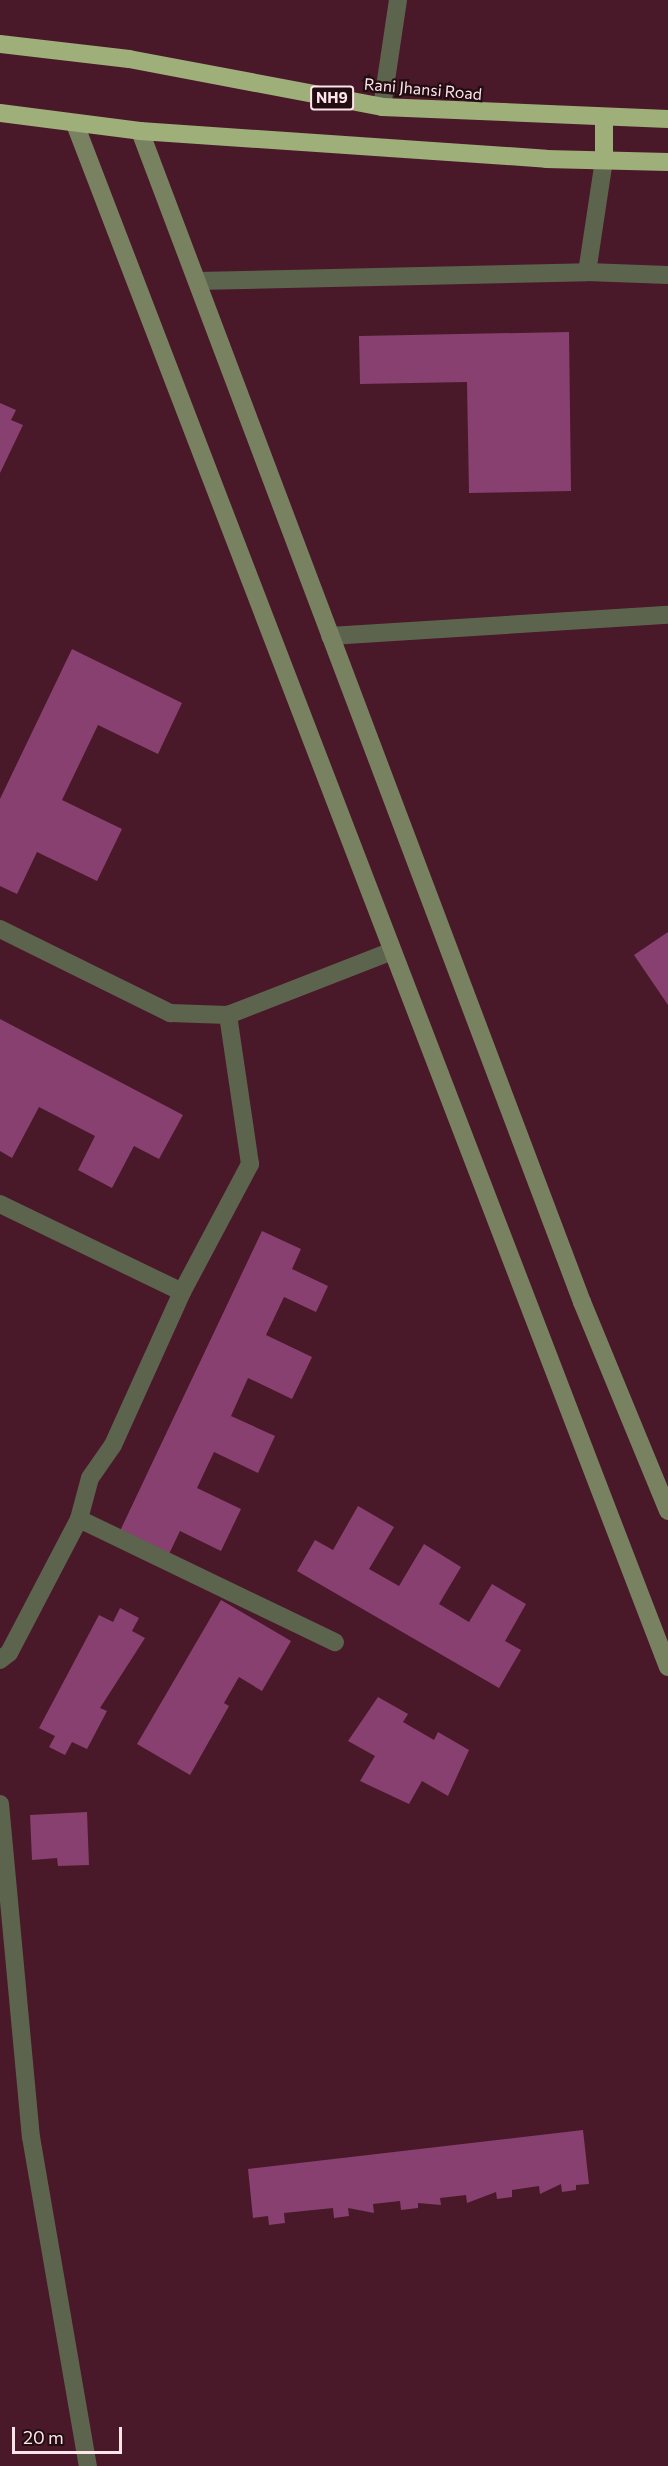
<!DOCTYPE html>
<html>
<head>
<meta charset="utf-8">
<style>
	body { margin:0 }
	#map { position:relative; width:668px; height:2466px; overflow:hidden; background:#491929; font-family:Commissioner,sans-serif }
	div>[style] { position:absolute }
	.building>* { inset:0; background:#87406f }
	.lane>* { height:18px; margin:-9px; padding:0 9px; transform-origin:9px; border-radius:9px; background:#5d644e }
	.street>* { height:18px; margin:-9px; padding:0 9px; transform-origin:9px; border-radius:9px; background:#5d644e }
	.secondary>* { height:18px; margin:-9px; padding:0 9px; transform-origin:9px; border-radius:9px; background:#788260 }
	.highway>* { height:18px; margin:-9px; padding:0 9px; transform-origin:9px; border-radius:9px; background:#9faf7a }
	span { translate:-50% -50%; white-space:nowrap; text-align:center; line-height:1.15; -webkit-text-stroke:4.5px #220d13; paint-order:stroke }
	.shield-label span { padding:2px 4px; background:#220d13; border:2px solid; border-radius:4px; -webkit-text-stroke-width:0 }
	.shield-label { font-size:15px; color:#ffe4ea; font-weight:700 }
	.street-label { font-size:16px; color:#ffe4ea }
	.scale { position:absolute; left:12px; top:2427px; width:110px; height:27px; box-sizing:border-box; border:3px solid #ffe4ea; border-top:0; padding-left:8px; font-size:18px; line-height:21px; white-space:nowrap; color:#ffe4ea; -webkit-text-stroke:4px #220d13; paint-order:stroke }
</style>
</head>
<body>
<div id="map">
	<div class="building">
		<div style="clip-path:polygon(569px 332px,571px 491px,469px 493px,467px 382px,360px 384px,359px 336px)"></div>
		<div style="clip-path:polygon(0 403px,16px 410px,11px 420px,23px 425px,0 473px)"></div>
		<div style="clip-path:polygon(72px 649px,182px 703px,158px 754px,98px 725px,62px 800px,122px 829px,97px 881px,37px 852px,17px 894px,0 886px,0 799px)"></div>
		<div style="clip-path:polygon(668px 932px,668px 1005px,634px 955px)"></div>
		<div style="clip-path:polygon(0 1019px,183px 1115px,159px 1159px,134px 1146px,112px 1188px,78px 1170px,95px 1136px,39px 1107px,12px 1158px,0 1151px)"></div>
		<div style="clip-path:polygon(262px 1231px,301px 1249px,292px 1269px,328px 1286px,316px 1312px,284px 1297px,266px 1335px,312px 1357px,292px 1399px,248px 1378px,231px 1416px,275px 1436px,258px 1473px,214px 1452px,197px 1488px,241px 1509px,221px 1551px,180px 1531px,169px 1554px,120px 1531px)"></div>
		<div style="clip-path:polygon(358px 1506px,394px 1527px,369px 1569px,399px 1586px,424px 1544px,461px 1567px,439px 1604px,469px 1622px,492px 1584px,526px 1604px,505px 1641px,521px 1650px,499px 1688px,297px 1571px,315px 1540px,333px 1550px)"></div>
		<div style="clip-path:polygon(221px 1600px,291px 1641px,262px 1691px,239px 1677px,224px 1703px,229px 1706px,190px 1775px,137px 1744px)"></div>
		<div style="clip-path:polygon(120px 1608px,139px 1618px,132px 1631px,145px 1638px,100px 1708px,107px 1711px,87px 1749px,72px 1742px,65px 1755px,49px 1747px,55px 1736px,39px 1728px,99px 1615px,113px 1622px)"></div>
		<div style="clip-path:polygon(378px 1697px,408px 1714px,403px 1722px,434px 1740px,438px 1732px,469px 1750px,448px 1796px,422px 1781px,409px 1804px,360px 1781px,375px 1756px,348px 1741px)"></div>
		<div style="clip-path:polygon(87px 1812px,89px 1865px,58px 1866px,57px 1858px,32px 1860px,30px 1815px)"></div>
		<div style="clip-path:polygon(583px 2130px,589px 2184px,576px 2185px,576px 2190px,562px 2192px,561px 2184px,540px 2194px,539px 2186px,512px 2190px,512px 2197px,497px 2199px,496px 2192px,467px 2203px,466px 2195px,440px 2198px,441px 2205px,418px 2203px,418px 2208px,401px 2210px,400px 2201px,373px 2204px,374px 2213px,348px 2208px,349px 2216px,334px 2218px,333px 2208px,284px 2213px,285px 2223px,269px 2225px,268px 2216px,253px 2218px,248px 2169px)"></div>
	</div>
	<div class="lane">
		<div style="left:0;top:1804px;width:334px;rotate:84.7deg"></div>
		<div style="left:31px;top:2137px;width:334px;rotate:80.2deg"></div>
	</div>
	<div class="street">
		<div style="left:382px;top:107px;width:108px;rotate:-81.5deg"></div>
		<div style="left:604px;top:160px;width:113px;rotate:98.6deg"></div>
		<div style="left:587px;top:272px;width:81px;rotate:2.1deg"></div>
		<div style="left:197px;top:281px;width:390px;rotate:-1.3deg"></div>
		<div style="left:330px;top:636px;width:339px;rotate:-3.6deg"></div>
		<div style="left:0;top:929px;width:190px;rotate:26.3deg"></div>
		<div style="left:170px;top:1013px;width:58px;rotate:2deg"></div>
		<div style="left:228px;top:1015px;width:176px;rotate:-21.3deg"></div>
		<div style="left:0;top:1204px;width:202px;rotate:25.8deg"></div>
		<div style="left:79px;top:1519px;width:284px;rotate:25.7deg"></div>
		<div style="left:0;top:1660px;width:11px;rotate:-38deg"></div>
		<div style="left:9px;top:1653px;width:151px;rotate:-62.4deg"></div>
		<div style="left:79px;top:1519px;width:42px;rotate:-75deg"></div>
		<div style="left:90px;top:1478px;width:40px;rotate:-55.1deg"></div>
		<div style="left:113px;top:1445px;width:168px;rotate:-65.7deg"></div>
		<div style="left:182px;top:1292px;width:145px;rotate:-62deg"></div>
		<div style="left:250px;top:1164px;width:151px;rotate:-98.4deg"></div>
	</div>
	<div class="secondary">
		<div style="left:75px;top:124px;width:1653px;rotate:68.98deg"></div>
		<div style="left:140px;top:131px;width:1252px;rotate:69.32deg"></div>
		<div style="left:582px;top:1302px;width:226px;rotate:67.6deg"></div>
	</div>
	<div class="highway">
		<div style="left:0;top:44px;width:130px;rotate:6.6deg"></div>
		<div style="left:129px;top:59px;width:258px;rotate:10.7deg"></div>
		<div style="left:382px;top:107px;width:286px;rotate:2.4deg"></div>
		<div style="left:0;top:113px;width:141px;rotate:7.3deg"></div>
		<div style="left:140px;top:131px;width:407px;rotate:3.9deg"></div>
		<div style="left:546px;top:159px;width:122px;rotate:1.4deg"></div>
		<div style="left:604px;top:118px;width:42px;rotate:90deg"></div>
	</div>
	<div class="shield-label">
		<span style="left:332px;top:98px">NH9</span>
	</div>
	<div class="street-label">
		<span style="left:423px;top:89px;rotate:5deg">Rani Jhansi Road</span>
	</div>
	<div class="scale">20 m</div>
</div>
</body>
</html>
